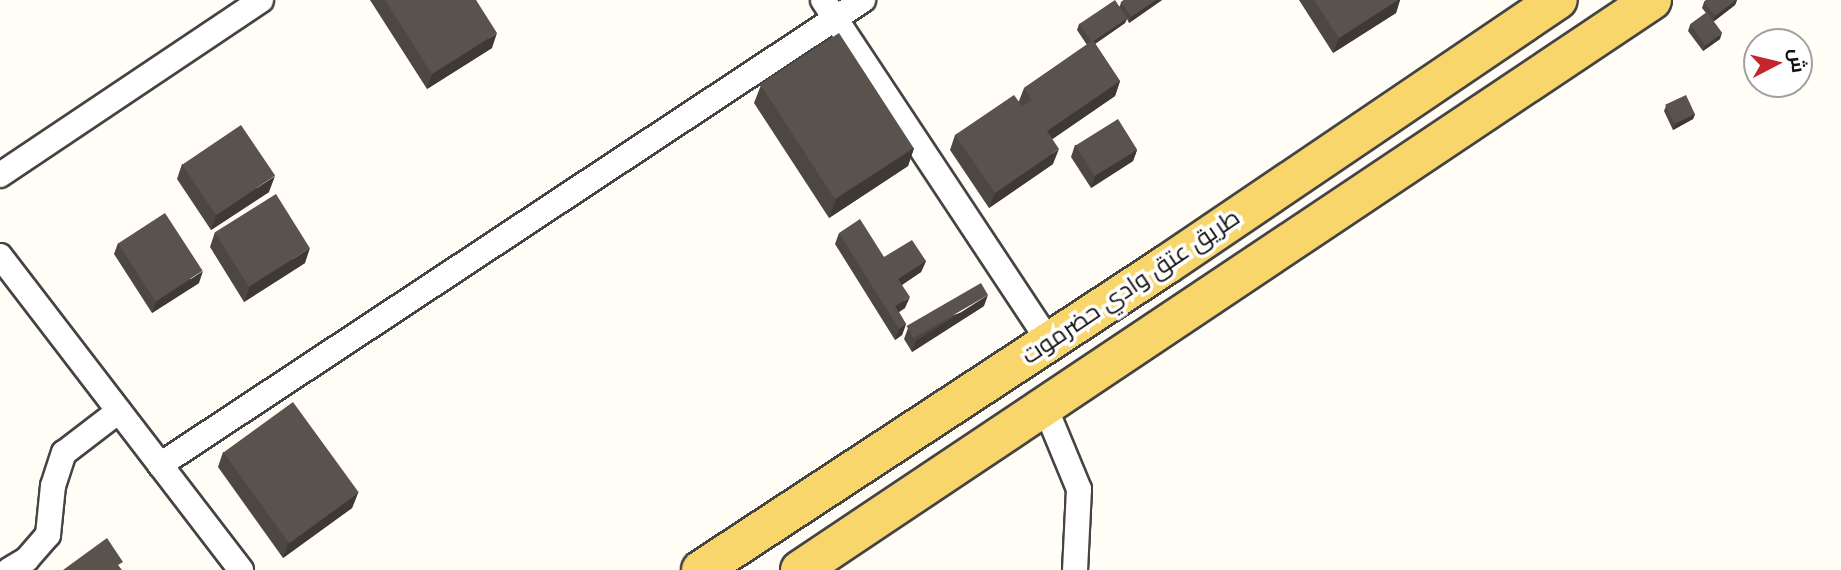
<!DOCTYPE html>
<html>
<head>
<meta charset="utf-8">
<style>
	body { margin:0 }
	#map { position:relative; width:1841px; height:570px; overflow:hidden; background:#fffdf5; font-family:"Roboto Serif",Cairo,serif }
	div>[style] { position:absolute }
	.roads { filter:drop-shadow(2px 0 #444) drop-shadow(-2px 0 #444) drop-shadow(0 2px #444) drop-shadow(0 -2px #444) }
	.minor>* { height:24px; margin:-12px; padding:0 12px; transform-origin:12px; border-radius:12px; background:#fff }
	.primary>* { height:38px; margin:-19px; padding:0 19px; transform-origin:19px; border-radius:19px; background:#f9d66b }
	.wall>* { inset:0; background:#4d4742 }
	.shaded-wall>* { inset:0; background:#3f3936 }
	.building>* { inset:0; background:#5a524d; transform-origin:0 0 }
	span { translate:-50% -50%; white-space:nowrap; text-align:center; line-height:1.15; -webkit-text-stroke:7px #fff; paint-order:stroke }
	.street-label { font-size:24px; color:#111 }
	.north { position:absolute; left:1743px; top:28px; width:70px; height:70px; box-sizing:border-box; background:#fff; border:2px solid #a0a0a0; border-radius:50%; rotate:83deg; font-size:19px; font-weight:700; line-height:28px; text-align:center; color:#111 }
	.north::after { content:''; display:block; margin:auto; width:24px; height:32px; background:#c4262e; clip-path:polygon(50% 0,100% 100%,50% 72%,0 100%) }
</style>
</head>
<body>
<div id="map">
	<div class="roads">
		<div class="minor">
			<div style="left:823px;top:0;width:410px;rotate:56.5deg"></div>
			<div style="left:0;top:175px;width:314px;rotate:-33.8deg"></div>
			<div style="left:0;top:256px;width:396px;rotate:52.5deg"></div>
			<div style="left:1045px;top:407px;width:89px;rotate:67.5deg"></div>
			<div style="left:1079px;top:489px;width:81px;rotate:92.8deg"></div>
			<div style="left:160px;top:465px;width:843px;rotate:-33.48deg"></div>
			<div style="left:9px;top:570px;width:21px;rotate:-31deg"></div>
			<div style="left:27px;top:559px;width:32px;rotate:-49deg"></div>
			<div style="left:48px;top:535px;width:49px;rotate:-84.2deg"></div>
			<div style="left:53px;top:486px;width:35px;rotate:-72deg"></div>
			<div style="left:64px;top:453px;width:69px;rotate:-37.4deg"></div>
		</div>
		<div class="primary">
			<div style="left:701px;top:570px;width:556px;rotate:-33.26deg"></div>
			<div style="left:1166px;top:265px;width:473px;rotate:-34.1deg"></div>
			<div style="left:800px;top:570px;width:1025px;rotate:-33.78deg"></div>
		</div>
	</div>
	<div class="wall">
		<div style="clip-path:polygon(370px 0,476px 0,492px 48px,427px 89px)"></div>
		<div style="clip-path:polygon(1124px 0,1162px 0,1129px 23px,1127px 19px,1125px 23px,1095px 44px,1120px 81px,1115px 96px,1052px 139px,1053px 164px,989px 208px,950px 150px,955px 135px,1019px 101px,1024px 88px,1087px 45px,1077px 30px,1079px 24px,1120px 6px,1121px 2px)"></div>
		<div style="clip-path:polygon(1299px 0,1400px 0,1396px 13px,1333px 53px)"></div>
		<div style="clip-path:polygon(1706px 0,1737px 0,1735px 5px,1713px 22px,1720px 39px,1703px 51px,1688px 31px,1690px 25px,1706px 13px,1702px 8px,1704px 2px)"></div>
		<div style="clip-path:polygon(761px 85px,914px 148px,908px 166px,829px 218px,754px 103px)"></div>
		<div style="clip-path:polygon(1666px 106px,1695px 114px,1693px 119px,1673px 130px,1664px 111px)"></div>
		<div style="clip-path:polygon(1075px 145px,1137px 150px,1133px 161px,1091px 188px,1071px 157px)"></div>
		<div style="clip-path:polygon(182px 164px,269px 192px,211px 230px,177px 179px)"></div>
		<div style="clip-path:polygon(215px 232px,305px 263px,244px 302px,210px 247px)"></div>
		<div style="clip-path:polygon(839px 233px,884px 257px,926px 261px,921px 272px,902px 285px,905px 308px,899px 312px,906px 324px,902px 335px,895px 340px,835px 244px)"></div>
		<div style="clip-path:polygon(118px 243px,199px 283px,152px 313px,114px 254px)"></div>
		<div style="clip-path:polygon(984px 306px,912px 352px,904px 339px,908px 328px)"></div>
		<div style="clip-path:polygon(223px 452px,358px 493px,352px 508px,283px 558px,218px 467px)"></div>
	</div>
	<div class="shaded-wall">
		<div style="clip-path:polygon(1156px 0,1162px 0,1129px 23px,1131px 17px)"></div>
		<div style="clip-path:polygon(1398px 0,1400px 0,1396px 13px,1333px 53px,1339px 38px)"></div>
		<div style="clip-path:polygon(1736px 0,1737px 0,1735px 5px,1713px 22px,1715px 16px)"></div>
		<div style="clip-path:polygon(1127px 18px,1125px 23px,1089px 48px,1092px 42px)"></div>
		<div style="clip-path:polygon(497px 33px,492px 48px,427px 89px,432px 74px)"></div>
		<div style="clip-path:polygon(1722px 33px,1720px 39px,1703px 51px,1705px 46px)"></div>
		<div style="clip-path:polygon(1120px 81px,1115px 96px,1041px 147px,1047px 131px)"></div>
		<div style="clip-path:polygon(1695px 114px,1693px 119px,1673px 130px,1675px 124px)"></div>
		<div style="clip-path:polygon(914px 148px,908px 166px,829px 218px,836px 199px)"></div>
		<div style="clip-path:polygon(1059px 149px,1053px 164px,989px 208px,995px 193px)"></div>
		<div style="clip-path:polygon(1137px 150px,1133px 161px,1091px 188px,1095px 176px)"></div>
		<div style="clip-path:polygon(275px 176px,269px 192px,211px 230px,216px 215px)"></div>
		<div style="clip-path:polygon(310px 248px,305px 263px,244px 302px,250px 286px)"></div>
		<div style="clip-path:polygon(926px 261px,921px 272px,894px 290px,898px 279px)"></div>
		<div style="clip-path:polygon(203px 271px,199px 283px,152px 313px,156px 302px)"></div>
		<div style="clip-path:polygon(988px 295px,984px 306px,912px 352px,916px 341px)"></div>
		<div style="clip-path:polygon(910px 297px,905px 308px,891px 317px,895px 306px)"></div>
		<div style="clip-path:polygon(906px 324px,902px 335px,895px 340px,899px 329px)"></div>
		<div style="clip-path:polygon(358px 493px,352px 508px,283px 558px,288px 543px)"></div>
	</div>
	<div class="building">
		<div style="clip-path:polygon(385px 0,476px 0,497px 33px,432px 74px)"></div>
		<div style="left:1115px;top:0;width:22px;height:43px;rotate:56deg"></div>
		<div style="clip-path:polygon(1124px 0,1156px 0,1131px 17px,1121px 2px)"></div>
		<div style="clip-path:polygon(1314px 0,1398px 0,1339px 38px)"></div>
		<div style="clip-path:polygon(1706px 0,1736px 0,1715px 16px,1704px 2px)"></div>
		<div style="left:1707px;top:12px;width:26px;height:21px;rotate:54deg"></div>
		<div style="left:839px;top:33px;width:137px;height:94px;rotate:57deg"></div>
		<div style="clip-path:polygon(1093px 40px,1120px 81px,1047px 131px,1059px 149px,995px 193px,955px 135px,1014px 95px,1022px 106px,1032px 100px,1024px 88px)"></div>
		<div style="left:1686px;top:95px;width:21px;height:23px;rotate:65deg"></div>
		<div style="left:1118px;top:119px;width:36px;height:50px;rotate:58deg"></div>
		<div style="left:241px;top:125px;width:61px;height:71px;rotate:56deg"></div>
		<div style="left:276px;top:194px;width:64px;height:72px;rotate:58deg"></div>
		<div style="left:165px;top:213px;width:69px;height:56px;rotate:57deg"></div>
		<div style="clip-path:polygon(860px 219px,884px 257px,912px 240px,926px 261px,898px 279px,910px 297px,895px 306px,906px 324px,899px 329px,839px 233px)"></div>
		<div style="left:981px;top:283px;width:14px;height:86px;rotate:60deg"></div>
		<div style="left:293px;top:402px;width:112px;height:86px;rotate:54deg"></div>
		<div style="clip-path:polygon(107px 538px,123px 562px,118px 565px,122px 570px,63px 570px)"></div>
	</div>
	<div class="street-label">
		<span style="left:1131px;top:287px;rotate:-34deg">طريق عتق وادي حضرموت</span>
	</div>
	<div class="north">ش</div>
</div>
</body>
</html>
